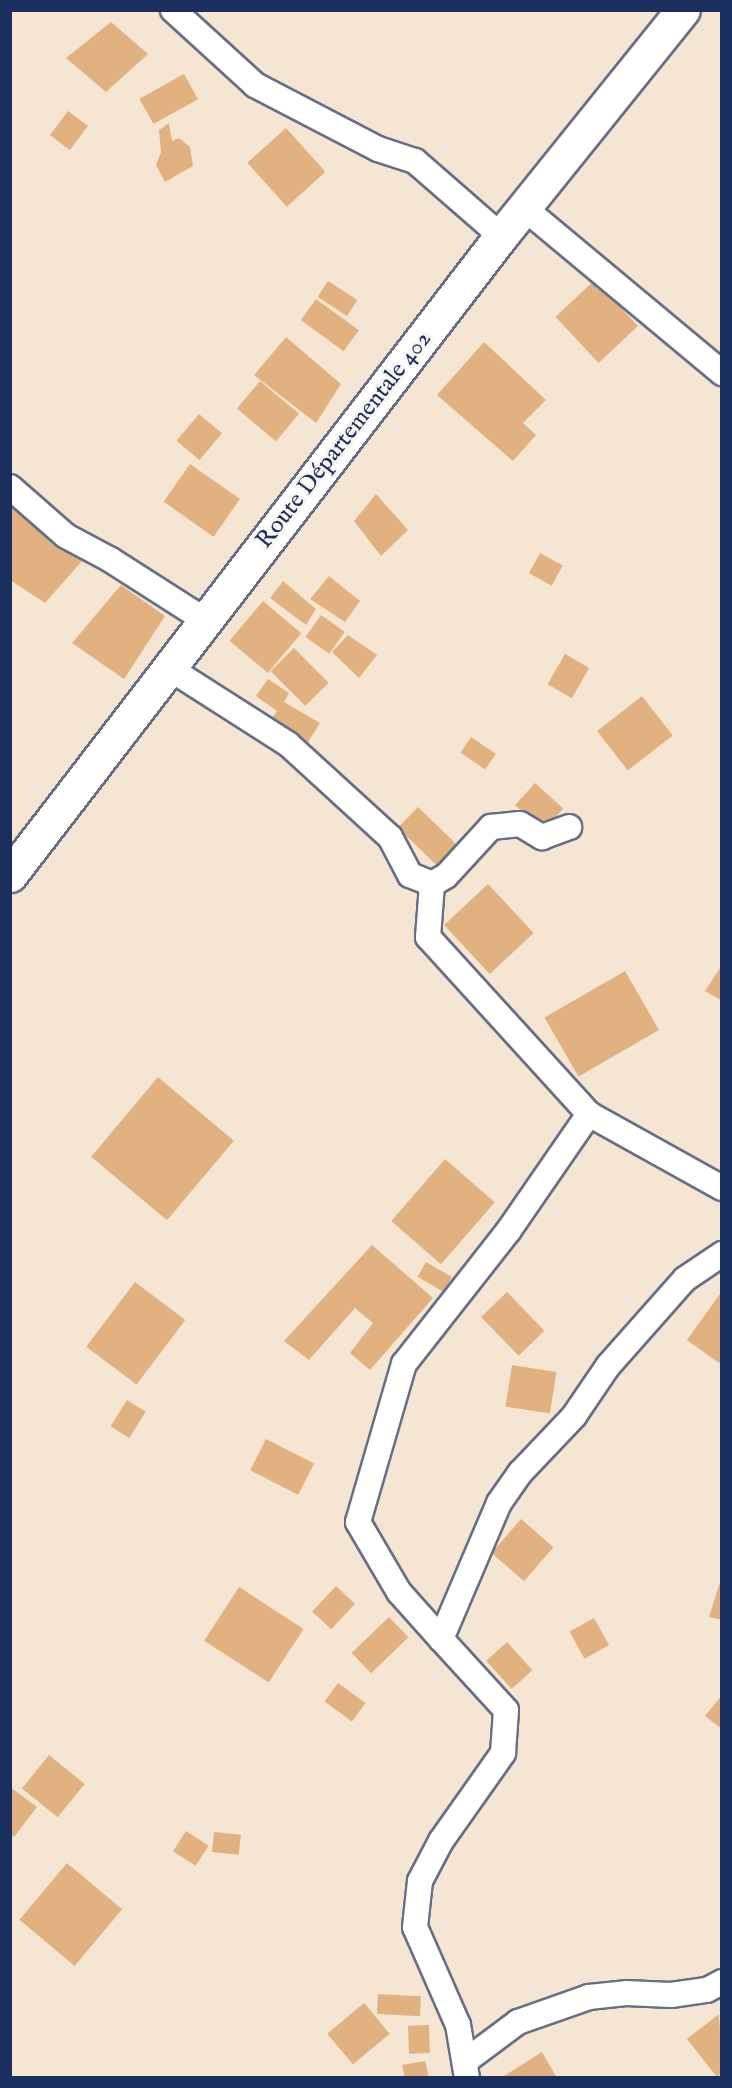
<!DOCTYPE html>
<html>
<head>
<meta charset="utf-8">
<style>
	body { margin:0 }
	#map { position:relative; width:732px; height:2088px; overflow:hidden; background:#f5e6d4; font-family:"IM FELL English",serif }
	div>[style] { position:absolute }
	.building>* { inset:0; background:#e1b27f; transform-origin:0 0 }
	.roads { filter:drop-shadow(2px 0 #676f87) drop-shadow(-2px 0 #676f87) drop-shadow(0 2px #676f87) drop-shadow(0 -2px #676f87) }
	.minor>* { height:24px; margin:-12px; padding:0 12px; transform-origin:12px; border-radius:12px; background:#fff }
	.secondary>* { height:33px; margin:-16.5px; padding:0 16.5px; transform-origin:16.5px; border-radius:16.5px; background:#fff }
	span { translate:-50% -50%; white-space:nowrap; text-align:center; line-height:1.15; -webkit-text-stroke:6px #f6f6f2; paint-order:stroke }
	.street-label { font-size:24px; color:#1b2f5e }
	.frame { position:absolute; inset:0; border:12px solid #1b2f5e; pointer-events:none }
</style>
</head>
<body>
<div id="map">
	<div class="building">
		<div style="clip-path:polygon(111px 22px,148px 54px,106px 92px,66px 58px)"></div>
		<div style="left:184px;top:74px;width:29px;height:51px;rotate:61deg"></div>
		<div style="left:68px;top:111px;width:25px;height:30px;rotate:37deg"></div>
		<div style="clip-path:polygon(169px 123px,172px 141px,179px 138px,190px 147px,193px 166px,165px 182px,156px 165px,161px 152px,159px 130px)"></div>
		<div style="left:286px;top:128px;width:59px;height:52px;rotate:48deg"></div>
		<div style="left:595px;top:280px;width:63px;height:54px;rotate:47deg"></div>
		<div style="left:328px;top:281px;width:35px;height:19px;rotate:33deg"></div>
		<div style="left:316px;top:299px;width:53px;height:26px;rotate:36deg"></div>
		<div style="clip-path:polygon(286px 337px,341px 384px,316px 423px,254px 375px)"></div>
		<div style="clip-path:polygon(484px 342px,546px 400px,523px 423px,536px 435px,513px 461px,437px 395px)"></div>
		<div style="left:260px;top:381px;width:51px;height:36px;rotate:40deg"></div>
		<div style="left:199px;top:414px;width:30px;height:35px;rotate:40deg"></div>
		<div style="left:190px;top:464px;width:61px;height:46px;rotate:35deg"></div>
		<div style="clip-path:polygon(376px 494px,408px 530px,381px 556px,354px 521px)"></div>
		<div style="clip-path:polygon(10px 505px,82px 561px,45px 603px,10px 580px)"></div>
		<div style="left:540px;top:553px;width:26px;height:23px;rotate:29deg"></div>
		<div style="clip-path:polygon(329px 576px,360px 601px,345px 622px,310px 599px)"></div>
		<div style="clip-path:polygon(283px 581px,316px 609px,306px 625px,270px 598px)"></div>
		<div style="clip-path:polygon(121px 585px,165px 616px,124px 679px,72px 643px)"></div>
		<div style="left:263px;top:601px;width:50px;height:52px;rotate:40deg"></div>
		<div style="left:321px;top:615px;width:29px;height:27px;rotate:35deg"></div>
		<div style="clip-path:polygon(348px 635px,377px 655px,359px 678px,332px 652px)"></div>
		<div style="left:294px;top:648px;width:49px;height:33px;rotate:45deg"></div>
		<div style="left:565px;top:654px;width:28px;height:35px;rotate:30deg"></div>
		<div style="clip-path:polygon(268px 679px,289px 693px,284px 702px,320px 723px,305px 747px,268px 724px,277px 711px,256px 696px)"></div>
		<div style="left:642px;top:696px;width:50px;height:57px;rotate:52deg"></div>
		<div style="left:471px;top:737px;width:30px;height:19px;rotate:34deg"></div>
		<div style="left:535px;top:783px;width:38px;height:30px;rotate:42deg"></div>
		<div style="left:418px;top:807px;width:65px;height:29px;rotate:44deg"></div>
		<div style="left:488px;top:884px;width:67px;height:60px;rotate:47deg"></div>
		<div style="clip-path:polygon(722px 965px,722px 1001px,705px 991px)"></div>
		<div style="left:625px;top:971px;width:68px;height:93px;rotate:60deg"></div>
		<div style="left:158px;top:1077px;width:99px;height:104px;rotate:40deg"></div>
		<div style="left:445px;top:1159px;width:66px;height:82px;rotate:41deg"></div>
		<div style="clip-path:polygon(372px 1245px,433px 1298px,370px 1370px,350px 1353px,373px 1323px,355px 1308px,309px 1360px,284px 1341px)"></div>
		<div style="left:426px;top:1262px;width:30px;height:17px;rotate:30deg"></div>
		<div style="left:135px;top:1282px;width:63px;height:81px;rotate:37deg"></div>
		<div style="clip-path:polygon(722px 1291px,722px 1359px,719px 1363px,687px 1340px)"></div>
		<div style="left:507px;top:1292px;width:54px;height:36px;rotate:46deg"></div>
		<div style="left:512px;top:1365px;width:45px;height:42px;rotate:9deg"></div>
		<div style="left:127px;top:1400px;width:22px;height:31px;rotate:32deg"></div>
		<div style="left:266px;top:1439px;width:54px;height:35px;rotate:27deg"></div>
		<div style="left:521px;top:1519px;width:43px;height:45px;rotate:41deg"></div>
		<div style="clip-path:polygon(721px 1579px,722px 1579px,722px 1620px,709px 1617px)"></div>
		<div style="left:336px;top:1586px;width:26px;height:35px;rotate:43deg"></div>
		<div style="left:239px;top:1587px;width:77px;height:64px;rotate:33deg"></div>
		<div style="left:389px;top:1617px;width:28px;height:52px;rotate:46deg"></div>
		<div style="left:594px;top:1618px;width:31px;height:28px;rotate:61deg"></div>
		<div style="left:507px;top:1642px;width:38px;height:28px;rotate:48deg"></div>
		<div style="left:338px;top:1683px;width:34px;height:23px;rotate:36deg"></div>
		<div style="clip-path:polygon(722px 1695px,722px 1729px,705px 1716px)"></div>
		<div style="left:49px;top:1755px;width:46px;height:43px;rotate:39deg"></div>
		<div style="clip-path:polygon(10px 1787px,37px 1807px,14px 1837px,10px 1834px)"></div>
		<div style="left:186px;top:1831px;width:27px;height:24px;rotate:33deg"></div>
		<div style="left:214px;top:1832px;width:27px;height:20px;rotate:6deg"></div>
		<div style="left:67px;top:1863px;width:72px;height:74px;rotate:40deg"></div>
		<div style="left:378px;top:1994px;width:43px;height:20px;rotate:3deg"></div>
		<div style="left:364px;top:2003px;width:40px;height:48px;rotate:50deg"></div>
		<div style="clip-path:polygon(719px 2014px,722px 2073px,717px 2077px,687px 2039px)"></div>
		<div style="left:429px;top:2025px;width:28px;height:21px;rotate:88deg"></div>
		<div style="clip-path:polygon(542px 2052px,557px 2078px,501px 2078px)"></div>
		<div style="clip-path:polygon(425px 2061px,429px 2078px,405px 2078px,402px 2065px)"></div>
	</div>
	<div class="roads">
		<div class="minor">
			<div style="left:173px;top:10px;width:111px;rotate:42.4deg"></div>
			<div style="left:255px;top:85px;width:139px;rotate:27.5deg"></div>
			<div style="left:378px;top:149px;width:39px;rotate:18deg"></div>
			<div style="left:415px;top:161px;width:114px;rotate:41.1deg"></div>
			<div style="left:524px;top:208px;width:258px;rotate:39.8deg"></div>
			<div style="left:10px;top:487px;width:74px;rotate:41.2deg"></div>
			<div style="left:66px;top:536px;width:51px;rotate:28.1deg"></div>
			<div style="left:111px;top:560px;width:112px;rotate:32.6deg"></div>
			<div style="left:169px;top:668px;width:141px;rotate:32.6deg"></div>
			<div style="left:288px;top:744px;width:138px;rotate:42.4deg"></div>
			<div style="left:390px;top:837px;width:43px;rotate:62.2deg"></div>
			<div style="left:410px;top:875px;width:24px;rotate:22deg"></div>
			<div style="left:432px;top:884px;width:53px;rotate:94.3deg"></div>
			<div style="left:428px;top:937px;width:239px;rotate:47.7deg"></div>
			<div style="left:589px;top:1114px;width:152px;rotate:29.1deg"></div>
			<div style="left:432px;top:884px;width:16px;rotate:-30deg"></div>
			<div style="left:446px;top:876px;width:67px;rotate:-47.4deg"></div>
			<div style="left:491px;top:827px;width:29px;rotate:-6deg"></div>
			<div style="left:520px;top:824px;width:26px;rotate:31deg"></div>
			<div style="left:542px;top:837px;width:29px;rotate:-20deg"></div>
			<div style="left:441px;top:1639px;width:63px;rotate:-131.8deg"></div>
			<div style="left:399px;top:1592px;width:81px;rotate:-120.4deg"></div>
			<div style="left:358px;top:1522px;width:165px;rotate:-73.8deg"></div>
			<div style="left:404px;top:1364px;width:170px;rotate:-51.9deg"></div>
			<div style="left:509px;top:1230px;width:141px;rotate:-55.4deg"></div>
			<div style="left:467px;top:2060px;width:64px;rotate:-36.7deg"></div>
			<div style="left:518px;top:2022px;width:75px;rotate:-19.4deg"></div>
			<div style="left:589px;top:1997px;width:37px;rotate:-6deg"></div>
			<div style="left:626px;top:1993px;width:45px;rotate:2.5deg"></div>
			<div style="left:671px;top:1995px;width:36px;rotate:-8deg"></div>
			<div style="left:707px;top:1990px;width:17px;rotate:-28deg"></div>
			<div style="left:467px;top:2078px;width:54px;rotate:-99.6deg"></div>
			<div style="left:458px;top:2025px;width:107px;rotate:-113.7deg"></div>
			<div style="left:415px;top:1927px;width:46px;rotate:-83.8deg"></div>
			<div style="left:420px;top:1881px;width:45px;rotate:-62.3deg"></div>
			<div style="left:441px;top:1841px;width:108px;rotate:-54.8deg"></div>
			<div style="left:503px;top:1753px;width:43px;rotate:-86deg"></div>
			<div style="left:506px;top:1710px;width:96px;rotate:-132.5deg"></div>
			<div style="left:441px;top:1639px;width:148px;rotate:-66.9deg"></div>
			<div style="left:499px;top:1503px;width:37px;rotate:-55deg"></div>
			<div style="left:520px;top:1473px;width:79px;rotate:-46.5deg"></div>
			<div style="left:574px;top:1416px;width:60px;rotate:-55.8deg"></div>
			<div style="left:608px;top:1366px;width:116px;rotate:-48.5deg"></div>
			<div style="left:685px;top:1279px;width:45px;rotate:-34deg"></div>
		</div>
		<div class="secondary">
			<div style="left:10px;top:875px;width:806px;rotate:-52.46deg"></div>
			<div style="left:501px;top:236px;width:290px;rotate:-51.2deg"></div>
		</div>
	</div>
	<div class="street-label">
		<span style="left:344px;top:440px;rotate:-52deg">Route Départementale 402</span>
	</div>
	<div class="frame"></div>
</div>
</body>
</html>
